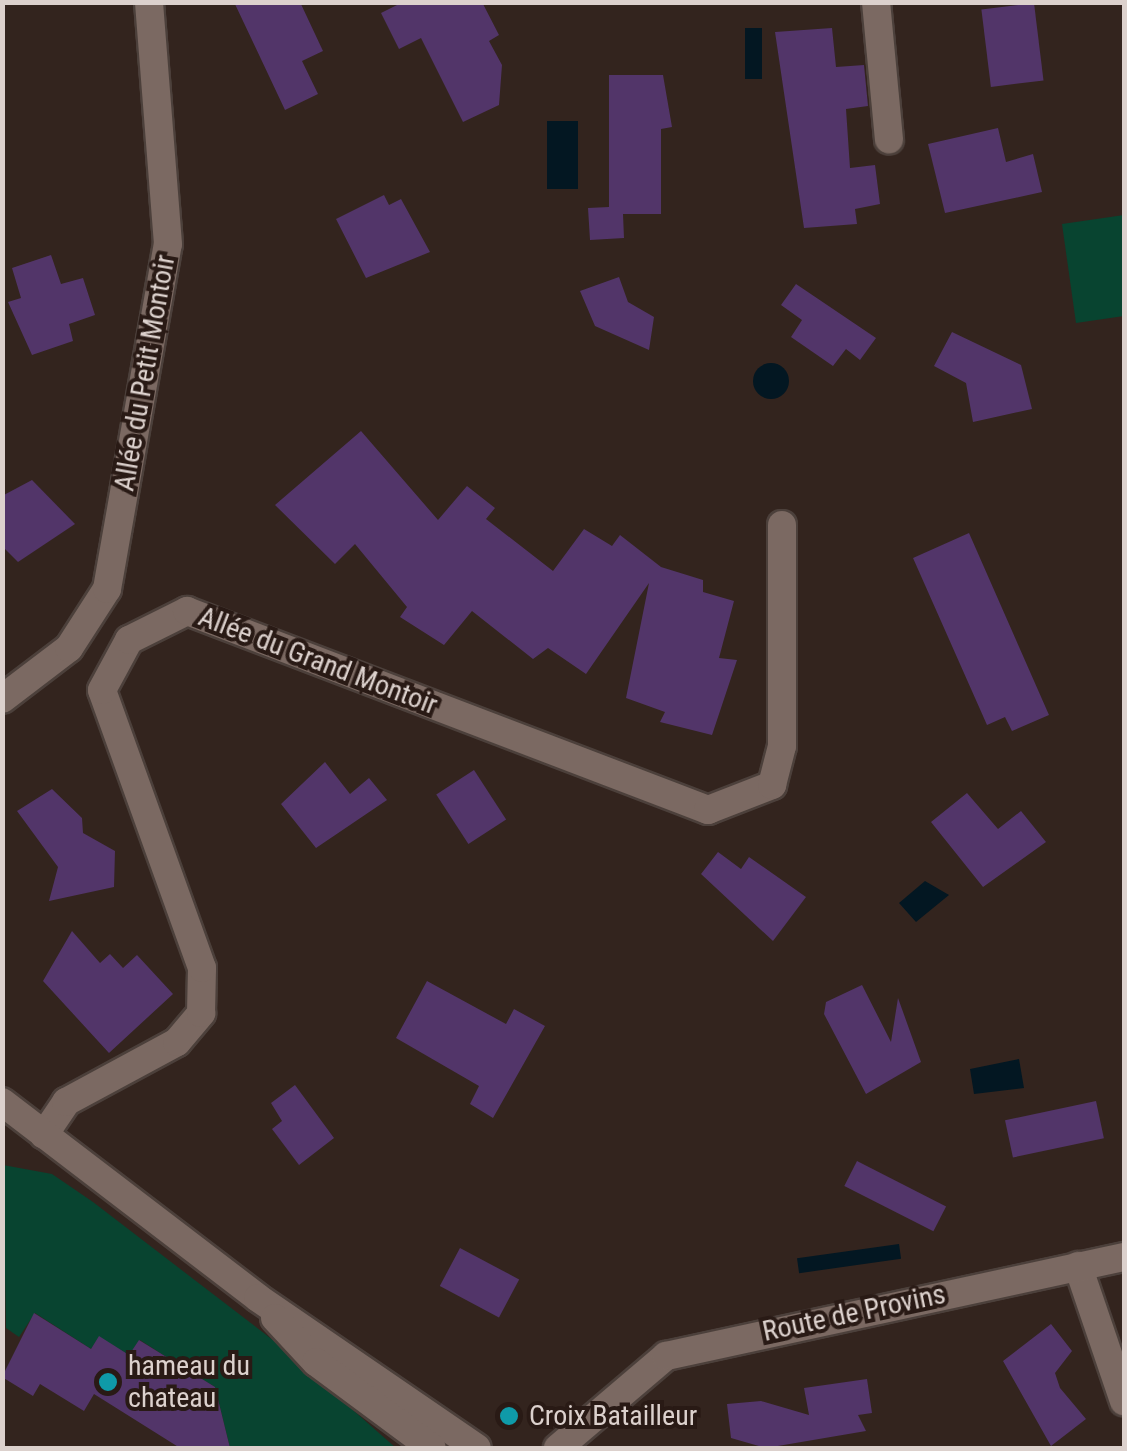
<!DOCTYPE html>
<html>
<head>
<meta charset="utf-8">
<style>
	body { margin:0 }
	#map { position:relative; width:1127px; height:1451px; overflow:hidden; background:#33241e; font-family:"Roboto Condensed",sans-serif }
	div>[style] { position:absolute }
	.green>* { inset:0; background:#084430 }
	.water>* { inset:0; background:#031722; transform-origin:0 0 }
	.round { border-radius:50% }
	.building>* { inset:0; background:#523569; transform-origin:0 0 }
	.roads { filter:drop-shadow(2px 0 #4c403b) drop-shadow(-2px 0 #4c403b) drop-shadow(0 2px #4c403b) drop-shadow(0 -2px #4c403b) }
	.minor>* { height:28px; margin:-14px; padding:0 14px; transform-origin:14px; border-radius:14px; background:#7b6962 }
	.tertiary>* { height:28px; margin:-14px; padding:0 14px; transform-origin:14px; border-radius:14px; background:#7b6962 }
	.dots>* { width:28px; height:28px; translate:-50% -50%; box-sizing:border-box; border:5px solid #291a15; border-radius:50% }
	span { translate:-50% -50%; white-space:nowrap; text-align:center; line-height:1.15; -webkit-text-stroke:8px #291a15; paint-order:stroke }
	.street-label { font-size:28px; color:#dcd1cd }
	.poi-label { font-size:28px; color:#dcd1cd }
	.left { translate:0 -50%; text-align:left }
	.frame { position:absolute; inset:0; border:5px solid #dcd1cd; pointer-events:none }
</style>
</head>
<body>
<div id="map">
	<div class="green">
		<div style="clip-path:polygon(1124px 215px,1124px 316px,1076px 323px,1062px 224px)"></div>
		<div style="clip-path:polygon(3px 1165px,52px 1174px,93px 1202px,278px 1344px,396px 1448px,230px 1448px,215px 1387px,184px 1368px,177px 1379px,165px 1372px,171px 1360px,140px 1340px,129px 1355px,99px 1337px,91px 1349px,35px 1313px,19px 1337px,6px 1328px)"></div>
	</div>
	<div class="water">
		<div style="left:745px;top:28px;width:17px;height:51px"></div>
		<div style="left:547px;top:121px;width:31px;height:68px"></div>
		<div class="round" style="left:753px;top:363px;width:36px;height:36px"></div>
		<div style="clip-path:polygon(925px 881px,949px 895px,916px 922px,899px 903px)"></div>
		<div style="clip-path:polygon(1019px 1059px,1024px 1088px,974px 1094px,970px 1069px)"></div>
		<div style="left:899px;top:1244px;width:15px;height:103px;rotate:82deg"></div>
	</div>
	<div class="building">
		<div style="clip-path:polygon(234px 2px,300px 2px,323px 51px,302px 61px,318px 94px,285px 110px)"></div>
		<div style="clip-path:polygon(403px 2px,482px 2px,499px 35px,489px 41px,502px 65px,499px 105px,463px 122px,421px 38px,399px 49px,381px 13px)"></div>
		<div style="left:1034px;top:3px;width:78px;height:53px;rotate:83deg"></div>
		<div style="clip-path:polygon(832px 28px,836px 67px,864px 65px,868px 106px,846px 109px,850px 168px,875px 165px,880px 204px,855px 209px,857px 224px,804px 228px,775px 32px)"></div>
		<div style="clip-path:polygon(609px 75px,663px 75px,672px 127px,661px 129px,661px 214px,623px 214px,624px 238px,590px 240px,588px 208px,609px 207px)"></div>
		<div style="clip-path:polygon(998px 128px,1006px 162px,1033px 154px,1042px 192px,945px 213px,928px 144px)"></div>
		<div style="clip-path:polygon(384px 195px,389px 205px,401px 199px,430px 252px,366px 278px,336px 219px)"></div>
		<div style="clip-path:polygon(51px 255px,61px 284px,83px 278px,95px 315px,69px 324px,73px 341px,32px 355px,8px 302px,21px 298px,12px 268px)"></div>
		<div style="clip-path:polygon(619px 277px,628px 302px,654px 317px,649px 350px,595px 326px,580px 291px)"></div>
		<div style="clip-path:polygon(796px 284px,876px 338px,860px 360px,846px 349px,833px 366px,791px 337px,802px 320px,781px 305px)"></div>
		<div style="clip-path:polygon(952px 332px,1021px 365px,1032px 409px,973px 422px,966px 383px,934px 366px)"></div>
		<div style="clip-path:polygon(361px 431px,438px 520px,467px 486px,495px 508px,486px 519px,553px 571px,584px 529px,612px 546px,620px 535px,661px 567px,703px 580px,703px 592px,734px 601px,719px 658px,737px 660px,712px 735px,660px 722px,665px 712px,626px 698px,649px 583px,586px 674px,548px 648px,533px 659px,472px 611px,444px 645px,400px 617px,407px 607px,355px 544px,335px 564px,275px 505px)"></div>
		<div style="clip-path:polygon(32px 480px,75px 524px,18px 562px,2px 546px,2px 496px)"></div>
		<div style="clip-path:polygon(969px 533px,1049px 715px,1012px 731px,1005px 717px,987px 725px,913px 558px)"></div>
		<div style="clip-path:polygon(325px 762px,350px 794px,369px 778px,387px 800px,316px 848px,281px 804px)"></div>
		<div style="left:474px;top:770px;width:59px;height:45px;rotate:57deg"></div>
		<div style="clip-path:polygon(52px 789px,82px 818px,83px 833px,115px 851px,114px 887px,49px 901px,58px 867px,17px 811px)"></div>
		<div style="clip-path:polygon(967px 793px,998px 829px,1021px 811px,1046px 842px,983px 887px,931px 822px)"></div>
		<div style="clip-path:polygon(718px 852px,741px 869px,749px 857px,806px 897px,773px 941px,701px 874px)"></div>
		<div style="clip-path:polygon(72px 931px,100px 963px,110px 954px,123px 968px,137px 955px,173px 994px,109px 1053px,43px 981px)"></div>
		<div style="clip-path:polygon(427px 981px,506px 1024px,514px 1009px,545px 1026px,493px 1118px,470px 1104px,479px 1086px,396px 1038px)"></div>
		<div style="clip-path:polygon(862px 985px,891px 1042px,898px 998px,921px 1062px,866px 1094px,824px 1014px,826px 1002px)"></div>
		<div style="clip-path:polygon(295px 1085px,334px 1138px,299px 1165px,272px 1129px,282px 1121px,271px 1103px)"></div>
		<div style="left:1096px;top:1101px;width:38px;height:93px;rotate:78deg"></div>
		<div style="left:857px;top:1161px;width:100px;height:28px;rotate:27deg"></div>
		<div style="left:460px;top:1248px;width:67px;height:43px;rotate:28deg"></div>
		<div style="clip-path:polygon(34px 1313px,91px 1349px,99px 1336px,129px 1355px,139px 1340px,215px 1387px,230px 1448px,180px 1448px,94px 1394px,84px 1411px,40px 1384px,33px 1396px,2px 1377px)"></div>
		<div style="clip-path:polygon(1051px 1324px,1072px 1351px,1055px 1373px,1060px 1388px,1086px 1419px,1051px 1446px,1003px 1361px)"></div>
		<div style="clip-path:polygon(867px 1379px,872px 1413px,858px 1415px,866px 1431px,766px 1448px,731px 1438px,727px 1404px,761px 1401px,809px 1415px,804px 1388px)"></div>
	</div>
	<div class="roads">
		<div class="minor">
			<div style="left:876px;top:2px;width:138px;rotate:84.6deg"></div>
			<div style="left:2px;top:699px;width:84px;rotate:-37.3deg"></div>
			<div style="left:69px;top:648px;width:70px;rotate:-57.2deg"></div>
			<div style="left:107px;top:589px;width:350px;rotate:-80deg"></div>
			<div style="left:168px;top:244px;width:243px;rotate:-94.5deg"></div>
			<div style="left:44px;top:1135px;width:40px;rotate:-56deg"></div>
			<div style="left:66px;top:1102px;width:126px;rotate:-28.4deg"></div>
			<div style="left:177px;top:1042px;width:38px;rotate:-50deg"></div>
			<div style="left:201px;top:1013px;width:45px;rotate:-88.7deg"></div>
			<div style="left:202px;top:968px;width:295px;rotate:-109.8deg"></div>
			<div style="left:102px;top:690px;width:57px;rotate:-61.6deg"></div>
			<div style="left:129px;top:640px;width:65px;rotate:-26.6deg"></div>
			<div style="left:187px;top:611px;width:558px;rotate:20.9deg"></div>
			<div style="left:708px;top:810px;width:69px;rotate:-21.3deg"></div>
			<div style="left:772px;top:785px;width:40px;rotate:-75.6deg"></div>
			<div style="left:782px;top:746px;width:221px;rotate:-90deg"></div>
			<div style="left:1078px;top:1266px;width:143px;rotate:71.2deg"></div>
			<div style="left:558px;top:1448px;width:142px;rotate:-40.4deg"></div>
			<div style="left:666px;top:1356px;width:469px;rotate:-12.2deg"></div>
		</div>
		<div class="tertiary">
			<div style="left:2px;top:1102px;width:322px;rotate:37.4deg"></div>
			<div style="left:258px;top:1298px;width:265px;rotate:34.4deg"></div>
			<div style="left:275px;top:1318px;width:60px;rotate:47deg"></div>
			<div style="left:316px;top:1362px;width:144px;rotate:36.6deg"></div>
		</div>
	</div>
	<div class="dots">
		<div style="left:108px;top:1382px;background:#0f9aa8"></div>
		<div style="left:509px;top:1416px;background:#0f9aa8"></div>
	</div>
	<div class="street-label">
		<span style="left:145px;top:373px;rotate:-80deg">Allée du Petit Montoir</span>
		<span style="left:318px;top:661px;rotate:21deg">Allée du Grand Montoir</span>
		<span style="left:854px;top:1313px;rotate:-12deg">Route de Provins</span>
	</div>
	<div class="poi-label">
		<span class="left" style="left:128px;top:1382px">hameau du<br>chateau</span>
		<span class="left" style="left:529px;top:1416px">Croix Batailleur</span>
	</div>
	<div class="frame"></div>
</div>
</body>
</html>
